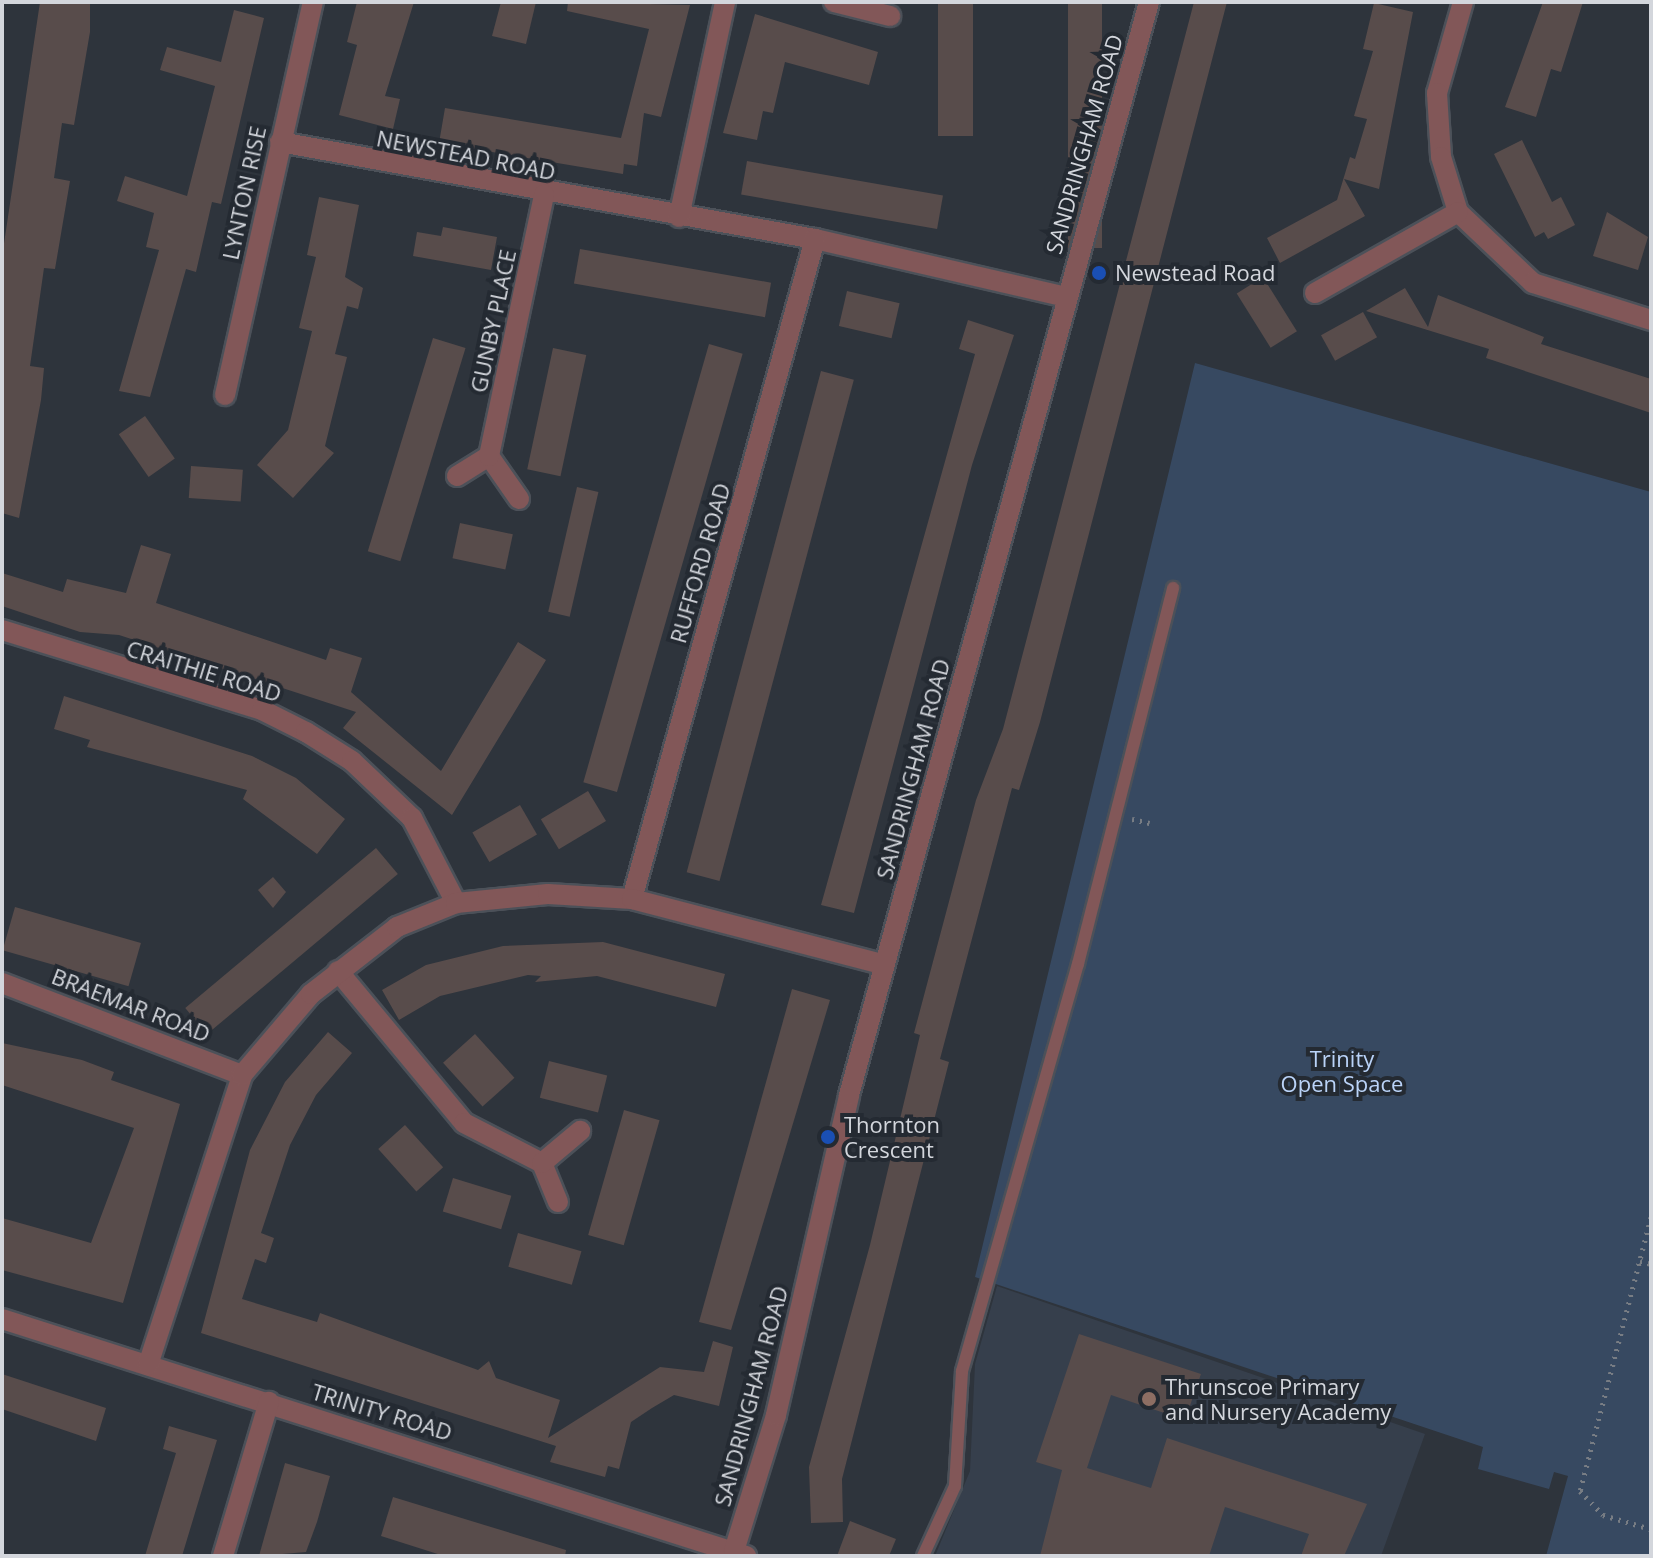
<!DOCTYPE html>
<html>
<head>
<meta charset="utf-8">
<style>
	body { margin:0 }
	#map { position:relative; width:1653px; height:1558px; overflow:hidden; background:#2e343c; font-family:"Open Sans",sans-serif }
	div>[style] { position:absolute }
	.built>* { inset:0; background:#363f4c }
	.green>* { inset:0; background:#374961 }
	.building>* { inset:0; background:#584c4b; transform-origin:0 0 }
	.path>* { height:5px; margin-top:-2.5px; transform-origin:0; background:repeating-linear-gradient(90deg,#787d84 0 2px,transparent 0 8px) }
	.roads { filter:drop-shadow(2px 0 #4c5159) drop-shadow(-2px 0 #4c5159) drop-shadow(0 2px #4c5159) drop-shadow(0 -2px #4c5159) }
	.service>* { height:12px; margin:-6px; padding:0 6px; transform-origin:6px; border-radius:6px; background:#825758 }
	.minor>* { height:20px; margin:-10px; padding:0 10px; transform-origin:10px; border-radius:10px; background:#825758 }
	.dots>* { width:22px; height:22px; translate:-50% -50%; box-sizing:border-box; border:4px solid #242a32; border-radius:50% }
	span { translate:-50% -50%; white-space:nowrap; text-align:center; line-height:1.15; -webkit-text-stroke:8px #242a32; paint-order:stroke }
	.street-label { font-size:22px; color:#d3d6dc }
	.poi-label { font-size:22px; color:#d3d6dc }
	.left { translate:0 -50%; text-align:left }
	.park-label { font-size:22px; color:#bad3f8 }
	.frame { position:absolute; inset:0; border:4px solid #d3d6dc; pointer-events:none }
</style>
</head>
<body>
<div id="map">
	<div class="built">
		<div style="clip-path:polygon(997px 1286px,1425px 1434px,1381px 1556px,935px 1556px,970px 1471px,975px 1364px)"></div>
	</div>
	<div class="green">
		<div style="clip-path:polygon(1195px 363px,1651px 492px,1651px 1556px,1546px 1556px,1568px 1476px,1554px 1472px,1549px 1489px,1478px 1469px,1483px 1447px,975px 1277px)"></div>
	</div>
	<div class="building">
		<div style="clip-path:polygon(40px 2px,90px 2px,90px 32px,74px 125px,62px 123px,54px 178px,70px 181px,55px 269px,44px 268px,30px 366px,44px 368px,41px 400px,19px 518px,2px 513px,2px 257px)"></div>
		<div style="clip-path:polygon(357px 2px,414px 2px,385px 96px,400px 99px,393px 129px,339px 115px,357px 45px,347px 42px)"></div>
		<div style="clip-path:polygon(501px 2px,536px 2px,526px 44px,492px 36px)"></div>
		<div style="clip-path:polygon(568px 2px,690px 5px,661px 117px,644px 113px,637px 166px,624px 164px,623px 174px,439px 143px,445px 108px,621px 138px,649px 29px,567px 11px)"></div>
		<div style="left:938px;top:2px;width:35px;height:134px"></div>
		<div style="left:1068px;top:2px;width:34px;height:246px"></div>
		<div style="clip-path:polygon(1194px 2px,1227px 2px,1040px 722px,1019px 790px,1012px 788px,940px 1059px,949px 1062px,842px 1479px,843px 1522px,811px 1523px,809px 1467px,870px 1245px,920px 1035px,914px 1033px,976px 800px,1003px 729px)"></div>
		<div style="clip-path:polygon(1543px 2px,1583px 2px,1561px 72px,1551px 69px,1536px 117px,1505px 107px)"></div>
		<div style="clip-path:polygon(1374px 3px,1413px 12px,1379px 189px,1344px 179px,1365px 216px,1280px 263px,1267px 238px,1337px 200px,1350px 157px,1355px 159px,1367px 119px,1354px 116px,1373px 51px,1363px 49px)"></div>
		<div style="clip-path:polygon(234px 10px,264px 18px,221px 204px,212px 202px,196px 272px,186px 269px,150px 397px,119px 391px,159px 250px,146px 247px,154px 213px,117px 201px,125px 176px,187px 196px,215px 86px,160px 70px,167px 47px,221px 62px)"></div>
		<div style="clip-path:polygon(755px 14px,878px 52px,869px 85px,785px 62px,773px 113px,763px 111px,757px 140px,723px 133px)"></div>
		<div style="clip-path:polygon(1522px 140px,1552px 202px,1561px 197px,1575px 225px,1548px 239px,1544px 232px,1535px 237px,1494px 154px)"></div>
		<div style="left:747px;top:161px;width:199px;height:34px;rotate:10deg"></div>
		<div style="clip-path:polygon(319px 197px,359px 205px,345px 277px,363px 288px,358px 309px,347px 306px,335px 354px,347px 357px,325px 446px,334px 453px,293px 498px,257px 465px,288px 430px,312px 331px,299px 328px,316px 257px,307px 255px)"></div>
		<div style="clip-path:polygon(1607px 212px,1648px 237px,1638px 270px,1593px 256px)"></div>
		<div style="clip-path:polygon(443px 227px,497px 237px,491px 270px,413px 256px,417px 232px,441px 236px)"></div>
		<div style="left:580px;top:249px;width:194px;height:35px;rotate:10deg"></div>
		<div style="left:1263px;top:277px;width:64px;height:31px;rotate:58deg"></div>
		<div style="clip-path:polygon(1405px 288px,1428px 327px,1438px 295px,1544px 337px,1541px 344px,1651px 379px,1651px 413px,1486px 358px,1489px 349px,1366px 311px)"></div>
		<div style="left:847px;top:291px;width:54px;height:36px;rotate:13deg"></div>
		<div style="left:1363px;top:312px;width:29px;height:48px;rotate:61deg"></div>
		<div style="clip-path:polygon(968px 320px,1014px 335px,972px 465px,854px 913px,821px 905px,975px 354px,959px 349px)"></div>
		<div style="left:433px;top:338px;width:34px;height:223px;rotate:17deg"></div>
		<div style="left:709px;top:344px;width:35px;height:456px;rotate:16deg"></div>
		<div style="left:553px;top:348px;width:34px;height:124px;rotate:12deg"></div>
		<div style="left:821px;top:371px;width:34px;height:519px;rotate:15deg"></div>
		<div style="left:145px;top:416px;width:52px;height:32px;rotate:55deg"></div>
		<div style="left:191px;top:466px;width:52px;height:32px;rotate:4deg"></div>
		<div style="left:577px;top:487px;width:22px;height:128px;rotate:13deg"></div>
		<div style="left:460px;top:523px;width:54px;height:36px;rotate:12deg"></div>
		<div style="clip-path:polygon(141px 545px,171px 554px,156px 603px,326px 660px,330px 648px,362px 658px,351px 692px,441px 771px,518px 642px,546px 660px,452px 815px,343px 728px,356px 712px,119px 635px,80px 632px,2px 606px,2px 573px,63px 592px,67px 579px,126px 593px)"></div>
		<div style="clip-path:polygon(64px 696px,252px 756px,296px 778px,345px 819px,317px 854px,243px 799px,247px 790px,87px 747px,90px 740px,54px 729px)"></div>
		<div style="left:588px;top:791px;width:35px;height:55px;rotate:59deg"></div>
		<div style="left:520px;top:805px;width:34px;height:55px;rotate:60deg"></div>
		<div style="left:376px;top:848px;width:34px;height:249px;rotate:50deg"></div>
		<div style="clip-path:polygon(273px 877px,286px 892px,273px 908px,258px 890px)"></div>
		<div style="left:15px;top:907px;width:131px;height:45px;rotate:16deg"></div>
		<div style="clip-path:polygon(603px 942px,725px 974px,716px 1007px,597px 976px,535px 982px,541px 976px,528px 975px,440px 996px,399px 1020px,382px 990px,426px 965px,503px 946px)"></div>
		<div style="clip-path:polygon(792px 989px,830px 1000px,731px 1330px,699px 1322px)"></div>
		<div style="clip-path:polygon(328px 1032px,352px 1053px,316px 1095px,290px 1145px,261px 1233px,274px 1238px,266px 1263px,255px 1259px,242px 1299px,317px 1322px,320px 1313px,478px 1370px,489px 1361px,496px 1378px,560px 1400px,548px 1438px,660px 1367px,704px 1372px,713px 1341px,733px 1347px,719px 1406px,674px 1395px,652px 1408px,631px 1422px,619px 1469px,608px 1466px,605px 1477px,550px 1462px,556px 1446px,201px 1333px,250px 1150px,285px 1082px)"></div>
		<div style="left:475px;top:1034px;width:59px;height:43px;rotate:48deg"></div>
		<div style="clip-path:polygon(2px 1043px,82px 1060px,114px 1072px,111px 1080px,180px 1104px,123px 1303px,2px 1270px,2px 1218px,91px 1243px,134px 1128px,2px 1085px)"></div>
		<div style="left:549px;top:1061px;width:60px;height:38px;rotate:14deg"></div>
		<div style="left:624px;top:1110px;width:37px;height:130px;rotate:16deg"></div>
		<div style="left:405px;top:1125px;width:57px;height:36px;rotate:48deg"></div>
		<div style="left:453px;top:1178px;width:61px;height:35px;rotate:17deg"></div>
		<div style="left:518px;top:1233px;width:66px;height:35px;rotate:16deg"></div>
		<div style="clip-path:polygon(1079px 1334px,1201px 1374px,1185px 1420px,1111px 1395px,1087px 1468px,1151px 1488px,1167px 1438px,1367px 1504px,1344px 1556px,1301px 1556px,1309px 1534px,1225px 1507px,1209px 1556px,1040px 1556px,1062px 1470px,1036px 1462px)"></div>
		<div style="clip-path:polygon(2px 1374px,106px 1408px,96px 1441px,2px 1409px)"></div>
		<div style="clip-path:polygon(169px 1426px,217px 1440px,182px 1556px,145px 1556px,176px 1453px,163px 1449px)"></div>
		<div style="clip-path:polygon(285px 1463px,330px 1476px,317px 1522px,306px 1552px,259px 1556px)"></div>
		<div style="clip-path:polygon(393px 1497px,566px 1550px,565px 1556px,444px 1556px,381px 1536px)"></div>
		<div style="clip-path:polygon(850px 1521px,896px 1539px,889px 1556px,837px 1556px)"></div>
	</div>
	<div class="path">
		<div style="left:1132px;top:819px;width:18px;rotate:13deg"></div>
		<div style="left:1651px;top:1217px;width:283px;rotate:104.5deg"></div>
		<div style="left:1580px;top:1491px;width:33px;rotate:46deg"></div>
		<div style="left:1603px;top:1515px;width:50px;rotate:16.3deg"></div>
		<div style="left:1640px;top:1261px;width:11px;rotate:15deg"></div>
	</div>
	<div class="roads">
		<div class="service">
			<div style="left:923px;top:1556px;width:77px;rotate:-65.4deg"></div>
			<div style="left:955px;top:1486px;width:115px;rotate:-86.5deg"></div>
			<div style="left:962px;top:1371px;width:423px;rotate:-74.1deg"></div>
			<div style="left:1078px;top:964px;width:388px;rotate:-75.8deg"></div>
		</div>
		<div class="minor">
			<div style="left:834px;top:2px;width:58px;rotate:14deg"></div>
			<div style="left:1463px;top:2px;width:95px;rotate:105.9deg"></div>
			<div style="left:1437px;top:93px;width:64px;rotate:86.4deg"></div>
			<div style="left:1441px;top:157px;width:58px;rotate:72.8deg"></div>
			<div style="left:1458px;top:212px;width:103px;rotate:43.4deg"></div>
			<div style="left:1533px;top:283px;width:124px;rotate:17.4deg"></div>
			<div style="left:280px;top:142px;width:544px;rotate:10.28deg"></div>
			<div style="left:815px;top:239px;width:259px;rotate:13deg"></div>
			<div style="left:679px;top:217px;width:220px;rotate:-77.9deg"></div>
			<div style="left:1315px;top:293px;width:164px;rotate:-29.5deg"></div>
			<div style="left:225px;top:395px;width:403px;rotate:-77.4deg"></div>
			<div style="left:457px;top:476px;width:38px;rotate:-32deg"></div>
			<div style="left:519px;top:499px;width:52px;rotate:-124.9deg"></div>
			<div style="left:489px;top:456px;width:267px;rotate:-78.1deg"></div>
			<div style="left:2px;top:630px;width:272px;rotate:17.1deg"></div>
			<div style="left:262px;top:710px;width:49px;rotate:26.6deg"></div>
			<div style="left:306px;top:732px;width:54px;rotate:32.2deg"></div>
			<div style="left:352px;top:761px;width:83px;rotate:43.5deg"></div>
			<div style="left:412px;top:818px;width:96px;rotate:62.6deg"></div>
			<div style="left:632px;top:899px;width:685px;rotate:-74.5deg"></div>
			<div style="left:338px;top:971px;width:197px;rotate:50.3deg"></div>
			<div style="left:464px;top:1123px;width:88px;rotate:27.1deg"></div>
			<div style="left:2px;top:983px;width:257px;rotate:21deg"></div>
			<div style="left:558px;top:1202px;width:42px;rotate:-112.3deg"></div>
			<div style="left:542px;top:1163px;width:50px;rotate:-40.1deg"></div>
			<div style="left:2px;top:1319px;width:781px;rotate:17.67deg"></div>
			<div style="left:148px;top:1365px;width:305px;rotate:-72deg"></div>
			<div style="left:242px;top:1075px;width:106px;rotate:-49.6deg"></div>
			<div style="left:311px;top:994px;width:109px;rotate:-37.9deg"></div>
			<div style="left:397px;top:927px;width:64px;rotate:-22.1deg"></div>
			<div style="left:456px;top:903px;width:92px;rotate:-5.6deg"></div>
			<div style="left:548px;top:894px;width:84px;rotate:3.4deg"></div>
			<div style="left:632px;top:899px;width:261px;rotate:14.6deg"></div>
			<div style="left:734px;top:1551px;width:142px;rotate:-72.8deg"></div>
			<div style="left:776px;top:1415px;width:328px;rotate:-77.1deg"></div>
			<div style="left:849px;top:1095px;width:1133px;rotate:-74.65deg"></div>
			<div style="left:223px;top:1556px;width:161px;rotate:-73.4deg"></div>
		</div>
	</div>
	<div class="dots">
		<div style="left:1099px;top:273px;background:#1a4fb4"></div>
		<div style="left:828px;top:1137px;background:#1a4fb4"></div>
		<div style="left:1149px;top:1399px;background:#8d6e63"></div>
	</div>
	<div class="street-label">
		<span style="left:1084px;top:144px;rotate:-74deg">SANDRINGHAM ROAD</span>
		<span style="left:466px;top:155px;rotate:11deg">NEWSTEAD ROAD</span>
		<span style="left:244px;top:193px;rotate:-78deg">LYNTON RISE</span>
		<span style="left:493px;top:321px;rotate:-78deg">GUNBY PLACE</span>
		<span style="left:700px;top:563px;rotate:-74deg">RUFFORD ROAD</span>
		<span style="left:204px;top:671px;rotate:17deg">CRAITHIE ROAD</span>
		<span style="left:913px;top:769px;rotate:-75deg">SANDRINGHAM ROAD</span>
		<span style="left:131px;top:1005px;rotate:21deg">BRAEMAR ROAD</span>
		<span style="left:751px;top:1396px;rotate:-75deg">SANDRINGHAM ROAD</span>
		<span style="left:382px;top:1412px;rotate:17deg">TRINITY ROAD</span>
	</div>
	<div class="poi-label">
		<span class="left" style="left:1115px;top:273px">Newstead Road</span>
		<span class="left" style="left:844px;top:1137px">Thornton<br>Crescent</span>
		<span class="left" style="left:1165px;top:1399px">Thrunscoe Primary<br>and Nursery Academy</span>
	</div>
	<div class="park-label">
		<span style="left:1342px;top:1071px">Trinity<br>Open Space</span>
	</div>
	<div class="frame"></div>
</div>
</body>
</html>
